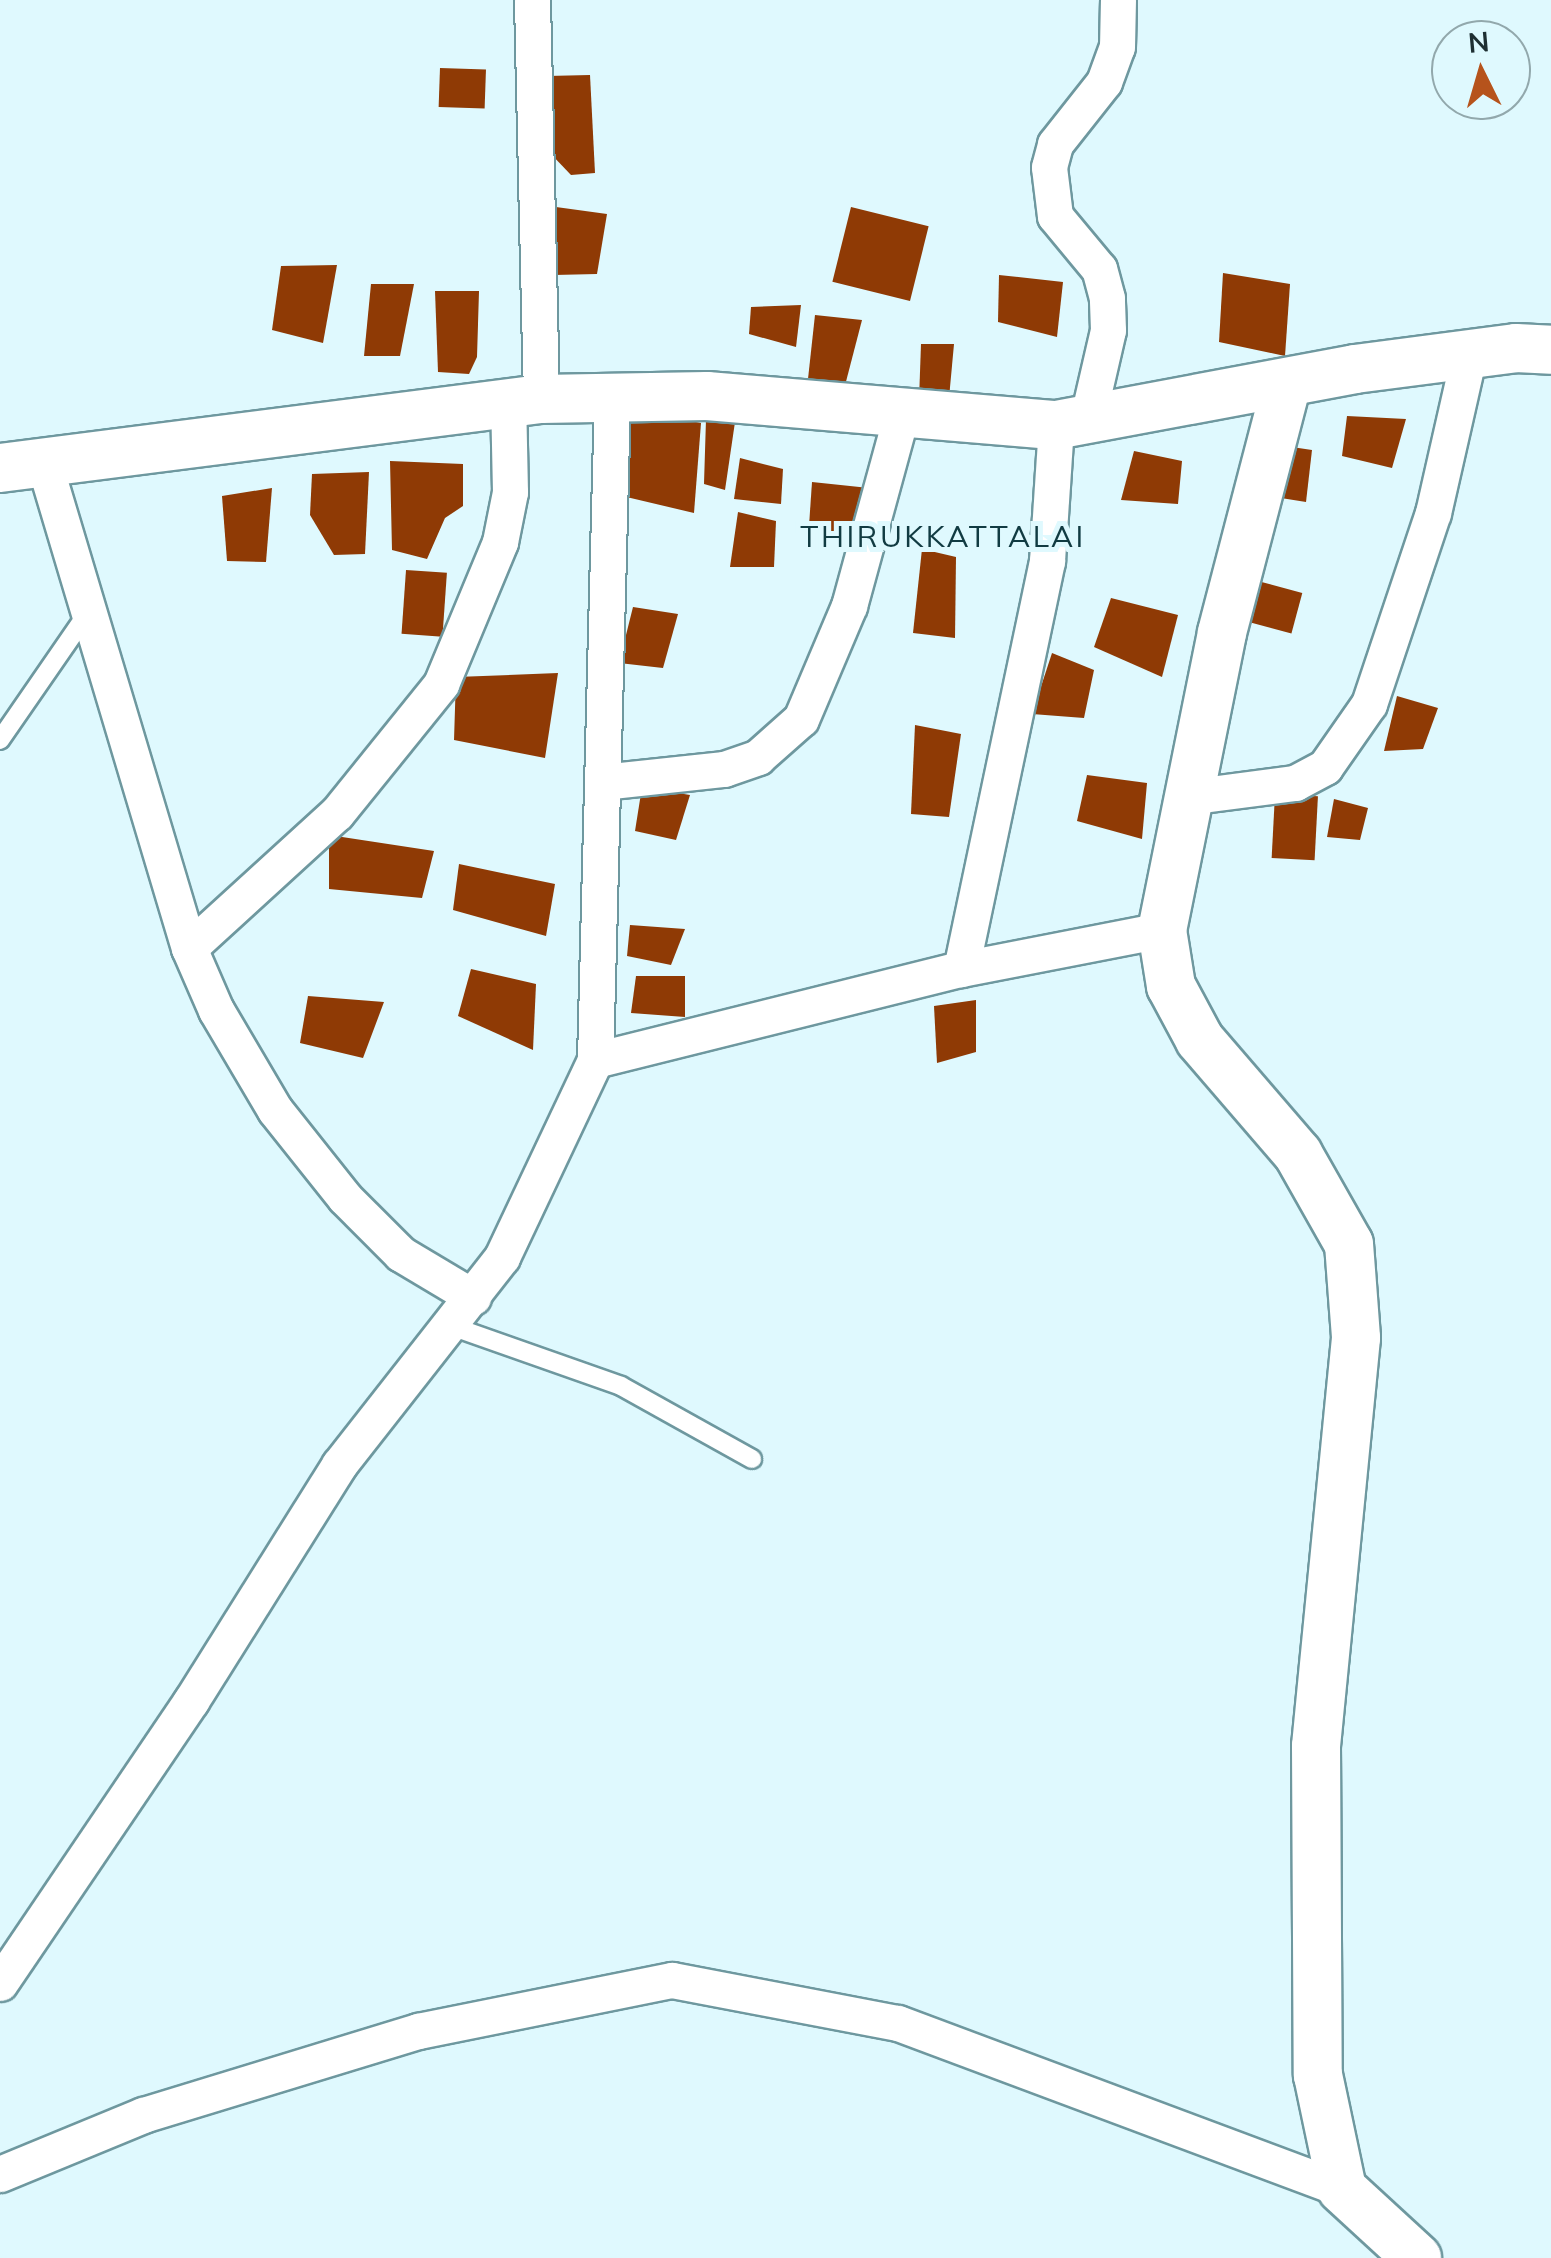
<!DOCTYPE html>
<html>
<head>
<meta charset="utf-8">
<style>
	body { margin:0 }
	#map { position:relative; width:1551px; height:2258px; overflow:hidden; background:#dff9fe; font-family:Mulish,sans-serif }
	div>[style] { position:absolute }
	.building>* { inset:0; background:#8f3a05; transform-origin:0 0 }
	.roads { filter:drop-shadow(2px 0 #6e989f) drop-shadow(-2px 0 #6e989f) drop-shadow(0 2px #6e989f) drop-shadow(0 -2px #6e989f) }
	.lane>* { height:18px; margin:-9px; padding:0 9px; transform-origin:9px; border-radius:9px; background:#fff }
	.street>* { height:35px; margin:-17.5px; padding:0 17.5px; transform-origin:17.5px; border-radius:17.5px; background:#fff }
	.secondary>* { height:48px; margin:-24px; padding:0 24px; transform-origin:24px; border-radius:24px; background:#fff }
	span { translate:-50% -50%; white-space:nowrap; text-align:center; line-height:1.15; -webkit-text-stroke:10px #dff9fe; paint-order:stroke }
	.quarter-label { font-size:30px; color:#113b42; letter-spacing:2.5px }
	.north { position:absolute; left:1431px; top:20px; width:100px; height:100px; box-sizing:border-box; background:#dff9fe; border:2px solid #92a8ac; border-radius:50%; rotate:355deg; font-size:28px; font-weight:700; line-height:40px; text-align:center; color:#1e2f32 }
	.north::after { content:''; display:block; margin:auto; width:35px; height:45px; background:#b6531c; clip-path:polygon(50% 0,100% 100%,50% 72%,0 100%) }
</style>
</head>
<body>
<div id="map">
	<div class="building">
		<div style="left:440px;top:68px;width:46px;height:39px;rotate:2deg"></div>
		<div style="clip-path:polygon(590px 75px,595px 173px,571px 175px,550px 153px,547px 76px)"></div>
		<div style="clip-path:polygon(556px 207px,607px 214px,597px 274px,554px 275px)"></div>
		<div style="left:851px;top:207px;width:80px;height:77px;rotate:14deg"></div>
		<div style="clip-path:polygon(337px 265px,323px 343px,272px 330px,281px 266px)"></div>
		<div style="clip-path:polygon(1223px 273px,1290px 284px,1285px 356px,1219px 342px)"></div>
		<div style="clip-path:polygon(999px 275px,1063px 282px,1057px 337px,998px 322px)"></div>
		<div style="clip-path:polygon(371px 284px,414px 284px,400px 356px,364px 356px)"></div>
		<div style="clip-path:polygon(435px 291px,479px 291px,477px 357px,469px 374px,438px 372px)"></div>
		<div style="clip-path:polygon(801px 305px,796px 347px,749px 334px,751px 307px)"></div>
		<div style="clip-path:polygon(815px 315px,862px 320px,842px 397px,807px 388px)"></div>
		<div style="clip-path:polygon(921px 344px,954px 344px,948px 409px,919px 400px)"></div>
		<div style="clip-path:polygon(630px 409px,701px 423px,694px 513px,618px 495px)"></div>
		<div style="clip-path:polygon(1347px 416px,1406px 419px,1392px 468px,1342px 456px)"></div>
		<div style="clip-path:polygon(706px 419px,735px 422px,725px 490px,704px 484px)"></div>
		<div style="clip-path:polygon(1285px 446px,1312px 450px,1306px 502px,1269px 496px)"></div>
		<div style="clip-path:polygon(1134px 451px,1182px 461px,1178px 504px,1121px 500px)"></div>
		<div style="clip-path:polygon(740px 458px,783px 469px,781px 504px,734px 499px)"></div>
		<div style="clip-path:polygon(390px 461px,463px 464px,463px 506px,445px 518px,427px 559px,392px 550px)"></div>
		<div style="clip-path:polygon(369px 472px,365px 554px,334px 555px,310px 515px,312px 474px)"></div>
		<div style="clip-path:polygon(812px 482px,869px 488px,861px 541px,809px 526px)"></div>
		<div style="clip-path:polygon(272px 488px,266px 562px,227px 561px,222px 496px)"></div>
		<div style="clip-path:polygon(738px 512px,776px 521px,774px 567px,730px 567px)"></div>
		<div style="clip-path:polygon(922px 549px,956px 557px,955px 638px,913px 633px)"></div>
		<div style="left:406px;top:570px;width:41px;height:64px;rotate:4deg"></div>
		<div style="left:1254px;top:580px;width:50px;height:42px;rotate:15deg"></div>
		<div style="clip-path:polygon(1111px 598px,1178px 615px,1162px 677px,1094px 647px)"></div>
		<div style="clip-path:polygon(633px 607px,678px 614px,663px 668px,619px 663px)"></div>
		<div style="clip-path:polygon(1052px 653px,1094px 670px,1084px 718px,1032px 714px)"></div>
		<div style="clip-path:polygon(558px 673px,545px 758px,454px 740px,456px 677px)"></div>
		<div style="clip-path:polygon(1397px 696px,1438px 708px,1423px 749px,1384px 751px)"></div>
		<div style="clip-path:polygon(915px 725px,961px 734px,949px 817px,911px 814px)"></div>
		<div style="clip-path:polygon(1087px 775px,1147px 783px,1142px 839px,1077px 821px)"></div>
		<div style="clip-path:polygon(642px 787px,690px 795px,676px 840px,635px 831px)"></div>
		<div style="left:1275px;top:794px;width:43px;height:64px;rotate:3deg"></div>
		<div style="clip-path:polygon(1334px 799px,1368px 808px,1360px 840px,1327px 837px)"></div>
		<div style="clip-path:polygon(329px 835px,434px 851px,422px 898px,329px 889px)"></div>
		<div style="clip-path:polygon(459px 864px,555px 884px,546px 936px,453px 910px)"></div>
		<div style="clip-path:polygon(630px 925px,685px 929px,671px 965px,627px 956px)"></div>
		<div style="clip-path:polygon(471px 969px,536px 984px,533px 1050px,458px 1016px)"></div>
		<div style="clip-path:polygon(636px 976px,685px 976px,685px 1017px,631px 1013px)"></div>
		<div style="clip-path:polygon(308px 996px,384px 1002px,363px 1058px,300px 1043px)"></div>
		<div style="clip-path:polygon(976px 1000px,976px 1052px,937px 1063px,934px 1006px)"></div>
	</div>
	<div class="roads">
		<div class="lane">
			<div style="left:0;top:740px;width:153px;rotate:-55.4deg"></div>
			<div style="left:451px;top:1326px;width:180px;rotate:19.4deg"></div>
			<div style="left:621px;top:1386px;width:150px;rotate:29.1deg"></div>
		</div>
		<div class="street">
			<div style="left:532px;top:0;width:399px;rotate:88.7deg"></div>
			<div style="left:1087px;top:421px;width:93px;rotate:-77deg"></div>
			<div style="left:1108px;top:330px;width:32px;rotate:-92deg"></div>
			<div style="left:1107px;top:298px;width:30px;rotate:-105deg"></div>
			<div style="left:1099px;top:269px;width:69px;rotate:-129.7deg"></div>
			<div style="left:1055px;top:216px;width:49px;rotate:-97deg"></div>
			<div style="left:1049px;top:167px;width:24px;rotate:-75deg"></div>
			<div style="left:1055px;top:144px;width:79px;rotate:-51.7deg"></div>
			<div style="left:1104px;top:82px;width:37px;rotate:-70deg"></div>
			<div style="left:1117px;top:47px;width:47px;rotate:-88.8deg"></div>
			<div style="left:45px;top:466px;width:503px;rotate:73.37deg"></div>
			<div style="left:189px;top:948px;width:68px;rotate:66.5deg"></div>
			<div style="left:216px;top:1010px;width:116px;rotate:59.5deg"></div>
			<div style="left:275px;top:1110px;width:112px;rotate:51.5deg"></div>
			<div style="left:345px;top:1198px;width:79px;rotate:45deg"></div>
			<div style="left:401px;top:1254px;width:84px;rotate:30.8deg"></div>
			<div style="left:602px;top:782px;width:123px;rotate:-6.1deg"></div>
			<div style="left:724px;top:769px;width:36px;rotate:-19deg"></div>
			<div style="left:758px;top:757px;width:57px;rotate:-41.5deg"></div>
			<div style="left:801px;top:719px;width:123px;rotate:-67deg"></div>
			<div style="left:849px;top:606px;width:204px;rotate:-74.7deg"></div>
			<div style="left:1187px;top:797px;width:109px;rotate:-7.4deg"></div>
			<div style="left:1295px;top:783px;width:34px;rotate:-28deg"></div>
			<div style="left:1325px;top:767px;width:77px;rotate:-55.1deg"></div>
			<div style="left:1369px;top:704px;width:201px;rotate:-71.5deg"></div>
			<div style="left:1433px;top:513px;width:162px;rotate:-77.2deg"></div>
			<div style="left:189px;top:948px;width:200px;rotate:-42.4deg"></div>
			<div style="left:337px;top:813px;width:166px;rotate:-51.1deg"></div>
			<div style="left:441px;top:684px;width:154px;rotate:-67.4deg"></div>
			<div style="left:500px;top:542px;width:51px;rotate:-78.7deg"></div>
			<div style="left:510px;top:492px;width:92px;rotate:-91.2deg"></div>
			<div style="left:961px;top:969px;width:417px;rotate:-78.1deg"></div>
			<div style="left:1047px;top:561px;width:136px;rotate:-86.2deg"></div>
			<div style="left:595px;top:1060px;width:377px;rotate:-14deg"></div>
			<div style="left:961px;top:969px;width:205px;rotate:-11deg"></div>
			<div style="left:0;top:1983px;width:341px;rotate:-55.9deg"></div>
			<div style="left:191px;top:1701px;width:279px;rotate:-57.9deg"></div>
			<div style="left:339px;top:1465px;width:264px;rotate:-51.9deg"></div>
			<div style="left:502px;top:1257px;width:218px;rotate:-64.7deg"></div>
			<div style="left:595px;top:1060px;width:662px;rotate:-88.53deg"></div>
			<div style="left:0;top:2174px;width:155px;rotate:-22.4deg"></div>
			<div style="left:143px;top:2115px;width:288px;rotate:-17deg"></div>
			<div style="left:418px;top:2031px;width:259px;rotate:-11.4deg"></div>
			<div style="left:672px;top:1980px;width:230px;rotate:10.8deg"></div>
			<div style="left:898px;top:2023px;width:474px;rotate:20.5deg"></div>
		</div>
		<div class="secondary">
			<div style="left:1287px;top:383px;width:258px;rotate:104.6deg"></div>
			<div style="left:1222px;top:633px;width:303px;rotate:101.4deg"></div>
			<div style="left:1162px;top:930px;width:57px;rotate:80.9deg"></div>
			<div style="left:1171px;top:986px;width:61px;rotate:61.8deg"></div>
			<div style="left:1200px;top:1040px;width:150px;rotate:49.3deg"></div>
			<div style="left:1298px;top:1154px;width:103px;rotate:60.5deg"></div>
			<div style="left:1349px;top:1244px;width:94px;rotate:85.7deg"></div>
			<div style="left:1356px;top:1338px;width:410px;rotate:95.6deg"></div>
			<div style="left:1316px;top:1746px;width:329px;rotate:89.7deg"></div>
			<div style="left:1318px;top:2075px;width:116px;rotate:78.1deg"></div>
			<div style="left:1342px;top:2189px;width:102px;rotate:42.6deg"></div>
			<div style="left:0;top:468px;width:545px;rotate:-7.27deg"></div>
			<div style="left:541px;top:399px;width:166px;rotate:-1deg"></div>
			<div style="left:707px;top:396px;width:350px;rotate:4.8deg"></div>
			<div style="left:1056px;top:425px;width:304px;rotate:-10.6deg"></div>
			<div style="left:1355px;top:369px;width:162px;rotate:-7.4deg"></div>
			<div style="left:1516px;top:348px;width:35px;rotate:3deg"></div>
		</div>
	</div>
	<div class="quarter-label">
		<span style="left:943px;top:536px">THIRUKKATTALAI</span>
	</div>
	<div class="north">N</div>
</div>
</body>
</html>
